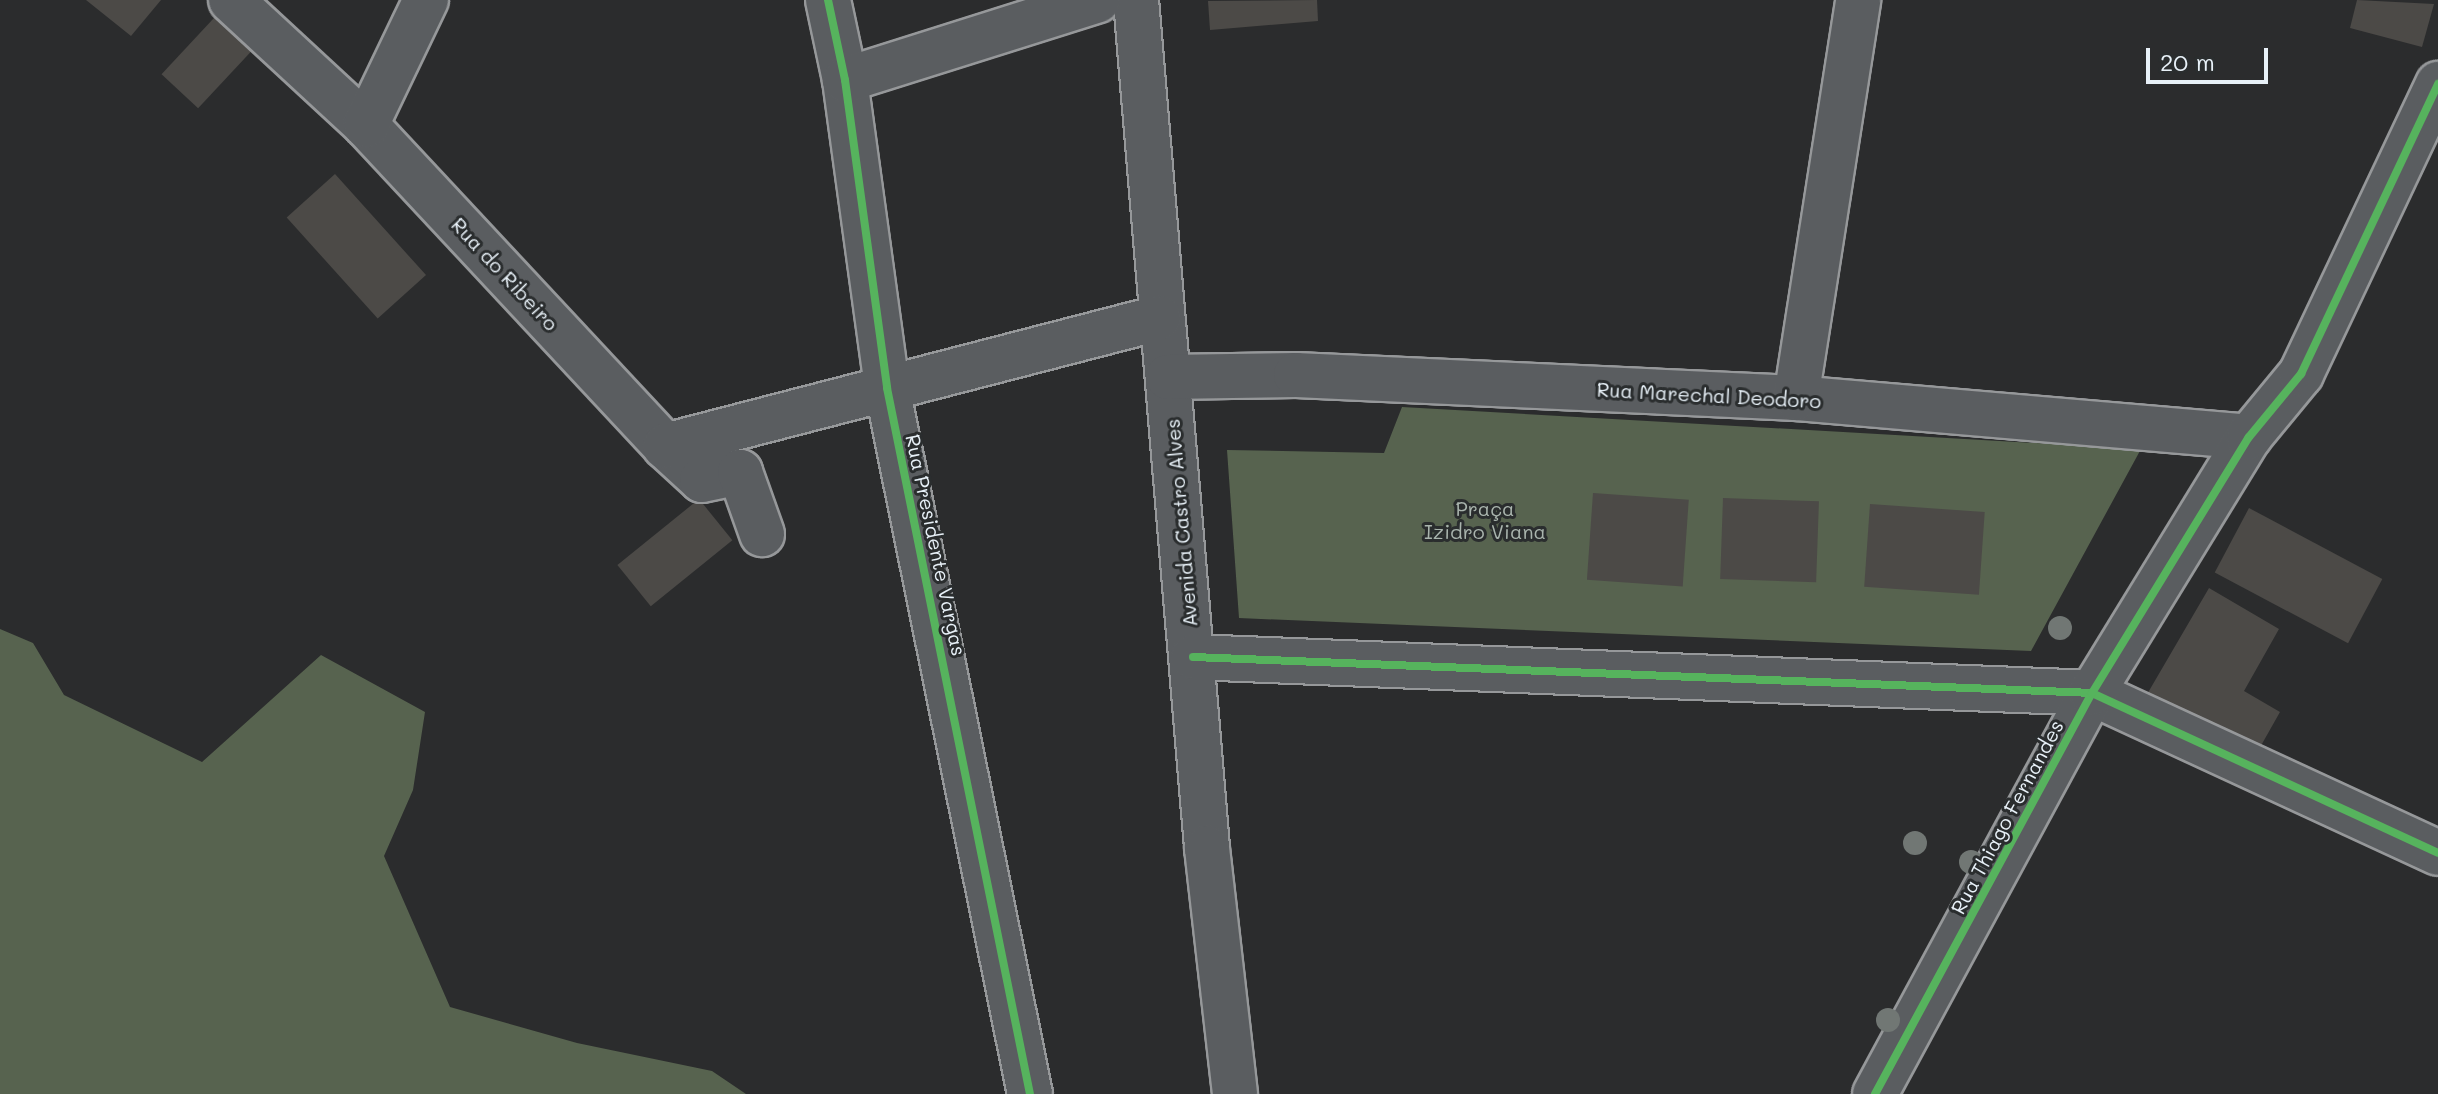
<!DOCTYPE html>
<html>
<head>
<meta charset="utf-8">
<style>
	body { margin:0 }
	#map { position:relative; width:2438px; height:1094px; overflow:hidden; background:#2b2c2d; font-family:Mali,sans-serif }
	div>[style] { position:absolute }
	.green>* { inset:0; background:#57634f }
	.building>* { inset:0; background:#4c4a47; transform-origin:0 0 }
	.roads { filter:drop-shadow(2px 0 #96989a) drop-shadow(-2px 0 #96989a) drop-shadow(0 2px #96989a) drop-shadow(0 -2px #96989a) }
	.minor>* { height:44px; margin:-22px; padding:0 22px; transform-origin:22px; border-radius:22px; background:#5a5d60 }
	.cycleway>* { height:8px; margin:-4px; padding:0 4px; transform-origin:4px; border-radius:4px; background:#56b35d }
	.trees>* { width:24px; height:24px; margin:-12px; border-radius:50%; background:#717774 }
	span { translate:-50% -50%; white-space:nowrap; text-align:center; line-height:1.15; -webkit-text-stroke:6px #2a2d2e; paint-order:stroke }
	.street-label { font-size:20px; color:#e8f1f8 }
	.park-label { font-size:20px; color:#aab5ae }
	.scale { position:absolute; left:2146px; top:48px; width:122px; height:36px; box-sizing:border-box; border:4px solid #e8f1f8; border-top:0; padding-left:10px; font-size:24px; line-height:28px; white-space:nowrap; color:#e8f1f8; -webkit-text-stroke:6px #2a2d2e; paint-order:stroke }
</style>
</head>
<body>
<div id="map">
	<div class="green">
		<div style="clip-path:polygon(1402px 407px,2141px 449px,2031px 651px,1239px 618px,1227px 450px,1384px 453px)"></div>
		<div style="clip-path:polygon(0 629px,33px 643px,64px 695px,202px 762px,321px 655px,425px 712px,413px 790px,384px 856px,450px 1007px,577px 1043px,712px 1071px,746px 1094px,0 1094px)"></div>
	</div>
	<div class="building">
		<div style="clip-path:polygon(86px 0,161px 0,131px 36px)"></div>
		<div style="clip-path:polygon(1317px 0,1318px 21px,1210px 30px,1208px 1px)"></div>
		<div style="clip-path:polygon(2357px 0,2434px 4px,2422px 47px,2350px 28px)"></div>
		<div style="left:227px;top:4px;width:50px;height:96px;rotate:43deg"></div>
		<div style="left:335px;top:174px;width:136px;height:65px;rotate:48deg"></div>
		<div style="left:1593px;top:493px;width:96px;height:87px;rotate:4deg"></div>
		<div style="left:1723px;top:498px;width:96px;height:81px;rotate:2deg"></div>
		<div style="left:699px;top:499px;width:53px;height:105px;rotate:51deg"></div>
		<div style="left:1870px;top:504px;width:115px;height:83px;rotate:4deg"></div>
		<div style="left:2249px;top:508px;width:151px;height:73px;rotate:28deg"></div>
		<div style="clip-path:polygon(2209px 588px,2279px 629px,2244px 691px,2280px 712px,2254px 758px,2146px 696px)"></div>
	</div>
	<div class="roads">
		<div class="minor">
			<div style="left:231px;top:0;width:184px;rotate:42.8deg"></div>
			<div style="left:366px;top:125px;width:439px;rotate:47deg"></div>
			<div style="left:665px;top:446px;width:50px;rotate:42.6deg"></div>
			<div style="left:702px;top:480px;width:39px;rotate:-12deg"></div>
			<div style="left:740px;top:472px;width:66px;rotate:70.5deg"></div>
			<div style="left:828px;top:0;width:82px;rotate:78deg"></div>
			<div style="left:845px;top:80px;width:311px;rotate:82.2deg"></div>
			<div style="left:887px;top:388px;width:720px;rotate:78.55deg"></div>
			<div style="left:1136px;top:0;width:851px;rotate:85.21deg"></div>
			<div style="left:1207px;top:848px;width:248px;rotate:83.5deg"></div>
			<div style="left:845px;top:80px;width:265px;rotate:-17.5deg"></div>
			<div style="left:366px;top:125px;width:139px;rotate:-64.4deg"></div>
			<div style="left:1168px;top:377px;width:128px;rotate:-0.9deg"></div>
			<div style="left:1296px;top:375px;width:501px;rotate:2.63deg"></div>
			<div style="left:1796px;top:398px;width:455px;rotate:4.9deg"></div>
			<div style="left:1796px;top:398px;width:403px;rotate:-81.1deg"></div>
			<div style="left:665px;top:446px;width:510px;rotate:-14.53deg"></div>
			<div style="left:1193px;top:657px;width:900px;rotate:2.29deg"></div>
			<div style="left:2092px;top:693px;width:381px;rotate:24.8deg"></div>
			<div style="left:1875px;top:1094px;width:456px;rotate:-61.6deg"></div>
			<div style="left:2092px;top:693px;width:300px;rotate:-58.5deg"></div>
			<div style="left:2249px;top:437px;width:82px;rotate:-50.5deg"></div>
			<div style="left:2301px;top:374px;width:321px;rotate:-64.7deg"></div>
		</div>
	</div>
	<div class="cycleway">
		<div style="left:828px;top:0;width:82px;rotate:78deg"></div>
		<div style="left:845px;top:80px;width:311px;rotate:82.2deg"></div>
		<div style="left:887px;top:388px;width:720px;rotate:78.55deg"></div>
		<div style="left:1193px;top:657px;width:900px;rotate:2.29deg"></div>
		<div style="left:2092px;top:693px;width:381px;rotate:24.8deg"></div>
		<div style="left:1875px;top:1094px;width:456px;rotate:-61.6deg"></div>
		<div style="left:2092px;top:693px;width:300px;rotate:-58.5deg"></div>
		<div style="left:2249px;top:437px;width:82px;rotate:-50.5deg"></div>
		<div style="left:2301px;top:374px;width:321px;rotate:-64.7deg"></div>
	</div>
	<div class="trees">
		<div style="left:2060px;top:628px"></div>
		<div style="left:1915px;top:843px"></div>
		<div style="left:1971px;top:862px"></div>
		<div style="left:1888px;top:1020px"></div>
	</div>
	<div class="street-label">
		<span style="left:505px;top:274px;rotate:47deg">Rua do Ribeiro</span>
		<span style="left:1709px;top:395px;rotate:3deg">Rua Marechal Deodoro</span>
		<span style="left:1181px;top:523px;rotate:-95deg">Avenida Castro Alves</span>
		<span style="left:936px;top:545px;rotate:78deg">Rua Presidente Vargas</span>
		<span style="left:2007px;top:817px;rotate:-62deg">Rua Thiago Fernandes</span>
	</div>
	<div class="park-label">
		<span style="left:1485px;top:520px">Praça<br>Izidro Viana</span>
	</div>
	<div class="scale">20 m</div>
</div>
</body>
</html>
